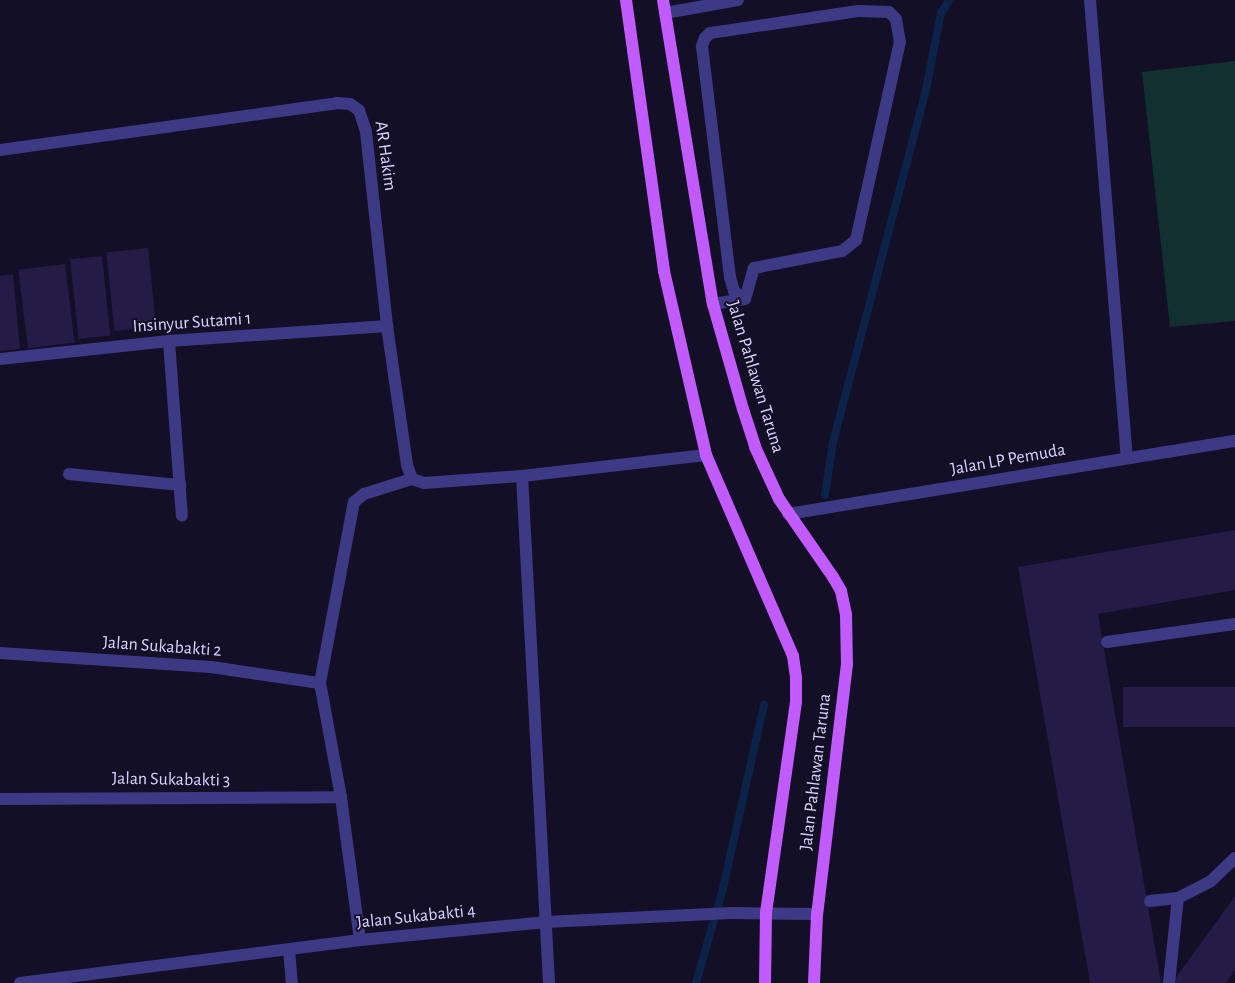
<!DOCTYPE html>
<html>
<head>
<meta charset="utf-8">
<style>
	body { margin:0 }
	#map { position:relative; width:1235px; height:983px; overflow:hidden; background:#130f26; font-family:"Alegreya Sans",sans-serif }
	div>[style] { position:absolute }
	.green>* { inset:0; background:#12302f }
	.stream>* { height:8px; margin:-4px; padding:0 4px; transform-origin:4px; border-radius:4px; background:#0c2248 }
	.building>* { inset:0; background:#241b47; transform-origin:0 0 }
	.minor>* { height:12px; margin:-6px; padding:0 6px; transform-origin:6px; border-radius:6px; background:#3d3a85 }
	.major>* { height:12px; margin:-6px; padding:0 6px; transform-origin:6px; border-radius:6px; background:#c25bff }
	span { translate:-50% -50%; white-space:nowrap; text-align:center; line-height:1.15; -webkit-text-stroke:4px #130f26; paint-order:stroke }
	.street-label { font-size:18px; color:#d9d4ff }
</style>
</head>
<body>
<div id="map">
	<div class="green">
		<div style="clip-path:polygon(1235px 61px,1235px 321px,1170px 327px,1142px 72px)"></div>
	</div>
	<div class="stream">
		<div style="left:825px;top:495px;width:54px;rotate:-81.4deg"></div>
		<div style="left:833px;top:442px;width:359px;rotate:-75.2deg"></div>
		<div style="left:925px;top:95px;width:84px;rotate:-79deg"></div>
		<div style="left:941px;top:13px;width:15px;rotate:-58deg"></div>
		<div style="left:696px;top:983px;width:99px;rotate:-74.1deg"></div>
		<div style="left:723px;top:888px;width:188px;rotate:-77.4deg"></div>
	</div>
	<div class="building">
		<div style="left:148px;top:248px;width:79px;height:42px;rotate:84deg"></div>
		<div style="left:102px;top:256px;width:80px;height:32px;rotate:84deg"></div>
		<div style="left:65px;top:264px;width:79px;height:47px;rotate:83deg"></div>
		<div style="clip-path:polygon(13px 274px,20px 349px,0 351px,0 276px)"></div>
		<div style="clip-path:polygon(1235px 530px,1235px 590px,1098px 614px,1161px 983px,1090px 983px,1018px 567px)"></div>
		<div style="left:1235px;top:687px;width:40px;height:112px;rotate:90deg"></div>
		<div style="clip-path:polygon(1235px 896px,1235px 970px,1226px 983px,1172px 983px)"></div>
	</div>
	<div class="minor">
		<div style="left:1090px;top:0;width:458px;rotate:85.4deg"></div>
		<div style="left:665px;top:13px;width:74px;rotate:-10.1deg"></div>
		<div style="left:0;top:150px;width:340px;rotate:-7.9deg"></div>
		<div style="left:337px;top:103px;width:13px;rotate:4deg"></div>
		<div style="left:350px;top:104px;width:11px;rotate:34deg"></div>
		<div style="left:359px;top:110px;width:23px;rotate:72deg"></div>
		<div style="left:366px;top:132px;width:195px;rotate:83.8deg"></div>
		<div style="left:387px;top:326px;width:140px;rotate:81.8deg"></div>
		<div style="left:407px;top:465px;width:15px;rotate:70deg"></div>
		<div style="left:713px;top:304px;width:32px;rotate:-9deg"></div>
		<div style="left:745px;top:299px;width:32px;rotate:-74deg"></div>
		<div style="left:754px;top:268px;width:90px;rotate:-10.9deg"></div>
		<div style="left:842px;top:251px;width:18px;rotate:-38deg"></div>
		<div style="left:856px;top:240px;width:203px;rotate:-77.5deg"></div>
		<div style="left:900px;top:42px;width:23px;rotate:-100deg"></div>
		<div style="left:896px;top:19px;width:10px;rotate:-135deg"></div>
		<div style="left:889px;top:12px;width:31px;rotate:-178deg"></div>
		<div style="left:858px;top:11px;width:150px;rotate:171.5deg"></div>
		<div style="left:710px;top:33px;width:7px;rotate:135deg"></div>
		<div style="left:705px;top:38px;width:9px;rotate:111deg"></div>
		<div style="left:702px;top:46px;width:233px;rotate:83.1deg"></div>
		<div style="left:730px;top:277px;width:15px;rotate:74deg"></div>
		<div style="left:734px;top:291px;width:11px;rotate:45deg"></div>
		<div style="left:169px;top:341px;width:175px;rotate:85.8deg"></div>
		<div style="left:0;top:359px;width:170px;rotate:-6.1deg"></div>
		<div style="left:169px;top:341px;width:219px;rotate:-3.9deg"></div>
		<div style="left:69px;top:474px;width:112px;rotate:5.7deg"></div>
		<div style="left:522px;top:476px;width:508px;rotate:86.95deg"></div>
		<div style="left:788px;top:514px;width:453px;rotate:-9.3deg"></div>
		<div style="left:1107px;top:642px;width:129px;rotate:-8deg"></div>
		<div style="left:0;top:653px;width:211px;rotate:3.8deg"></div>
		<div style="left:211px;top:667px;width:110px;rotate:8.4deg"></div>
		<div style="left:0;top:799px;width:341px;rotate:-0.3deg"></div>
		<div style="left:1150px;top:901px;width:28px;rotate:-6deg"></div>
		<div style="left:1178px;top:898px;width:37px;rotate:-27deg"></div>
		<div style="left:1211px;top:881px;width:33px;rotate:-44deg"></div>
		<div style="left:360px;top:940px;width:144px;rotate:-97.6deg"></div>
		<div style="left:341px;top:797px;width:116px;rotate:-100.4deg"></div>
		<div style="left:320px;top:683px;width:184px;rotate:-79.4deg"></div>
		<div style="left:354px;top:502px;width:13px;rotate:-39deg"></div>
		<div style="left:364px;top:494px;width:50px;rotate:-17.4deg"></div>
		<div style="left:412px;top:479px;width:13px;rotate:18deg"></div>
		<div style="left:424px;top:483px;width:98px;rotate:-4.1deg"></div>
		<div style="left:522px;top:476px;width:185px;rotate:-6.5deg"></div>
		<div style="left:289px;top:950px;width:33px;rotate:85deg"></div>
		<div style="left:20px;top:983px;width:343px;rotate:-7.2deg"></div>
		<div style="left:360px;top:940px;width:187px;rotate:-5.5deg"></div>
		<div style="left:546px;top:922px;width:185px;rotate:-2.8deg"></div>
		<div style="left:731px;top:913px;width:86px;rotate:0.7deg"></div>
		<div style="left:1169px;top:983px;width:85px;rotate:-84deg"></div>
	</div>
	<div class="major">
		<div style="left:626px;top:0;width:274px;rotate:82deg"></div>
		<div style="left:664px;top:271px;width:189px;rotate:77.1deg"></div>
		<div style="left:706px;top:455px;width:219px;rotate:66.6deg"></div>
		<div style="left:793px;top:656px;width:22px;rotate:82deg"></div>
		<div style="left:796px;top:678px;width:24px;rotate:90deg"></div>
		<div style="left:796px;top:702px;width:213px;rotate:98.1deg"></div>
		<div style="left:766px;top:913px;width:70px;rotate:90.8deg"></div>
		<div style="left:663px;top:0;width:308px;rotate:80.7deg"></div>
		<div style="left:713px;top:304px;width:109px;rotate:74.1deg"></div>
		<div style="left:743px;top:409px;width:40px;rotate:72deg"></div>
		<div style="left:755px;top:447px;width:57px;rotate:65.2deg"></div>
		<div style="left:779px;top:499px;width:95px;rotate:55.3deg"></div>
		<div style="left:833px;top:577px;width:16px;rotate:60deg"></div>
		<div style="left:841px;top:591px;width:24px;rotate:78deg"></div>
		<div style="left:846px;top:614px;width:50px;rotate:88.9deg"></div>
		<div style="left:847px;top:664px;width:252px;rotate:96.8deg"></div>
		<div style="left:817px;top:914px;width:69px;rotate:92.5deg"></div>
	</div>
	<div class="street-label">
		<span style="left:385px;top:156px;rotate:82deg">AR Hakim</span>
		<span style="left:192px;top:323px;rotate:-4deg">Insinyur Sutami 1</span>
		<span style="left:755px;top:377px;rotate:73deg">Jalan Pahlawan Taruna</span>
		<span style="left:1008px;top:460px;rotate:-10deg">Jalan LP Pemuda</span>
		<span style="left:162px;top:647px;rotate:4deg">Jalan Sukabakti 2</span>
		<span style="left:816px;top:772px;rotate:-83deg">Jalan Pahlawan Taruna</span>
		<span style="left:171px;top:780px;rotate:1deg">Jalan Sukabakti 3</span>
		<span style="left:416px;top:917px;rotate:-6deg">Jalan Sukabakti 4</span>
	</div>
</div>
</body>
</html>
